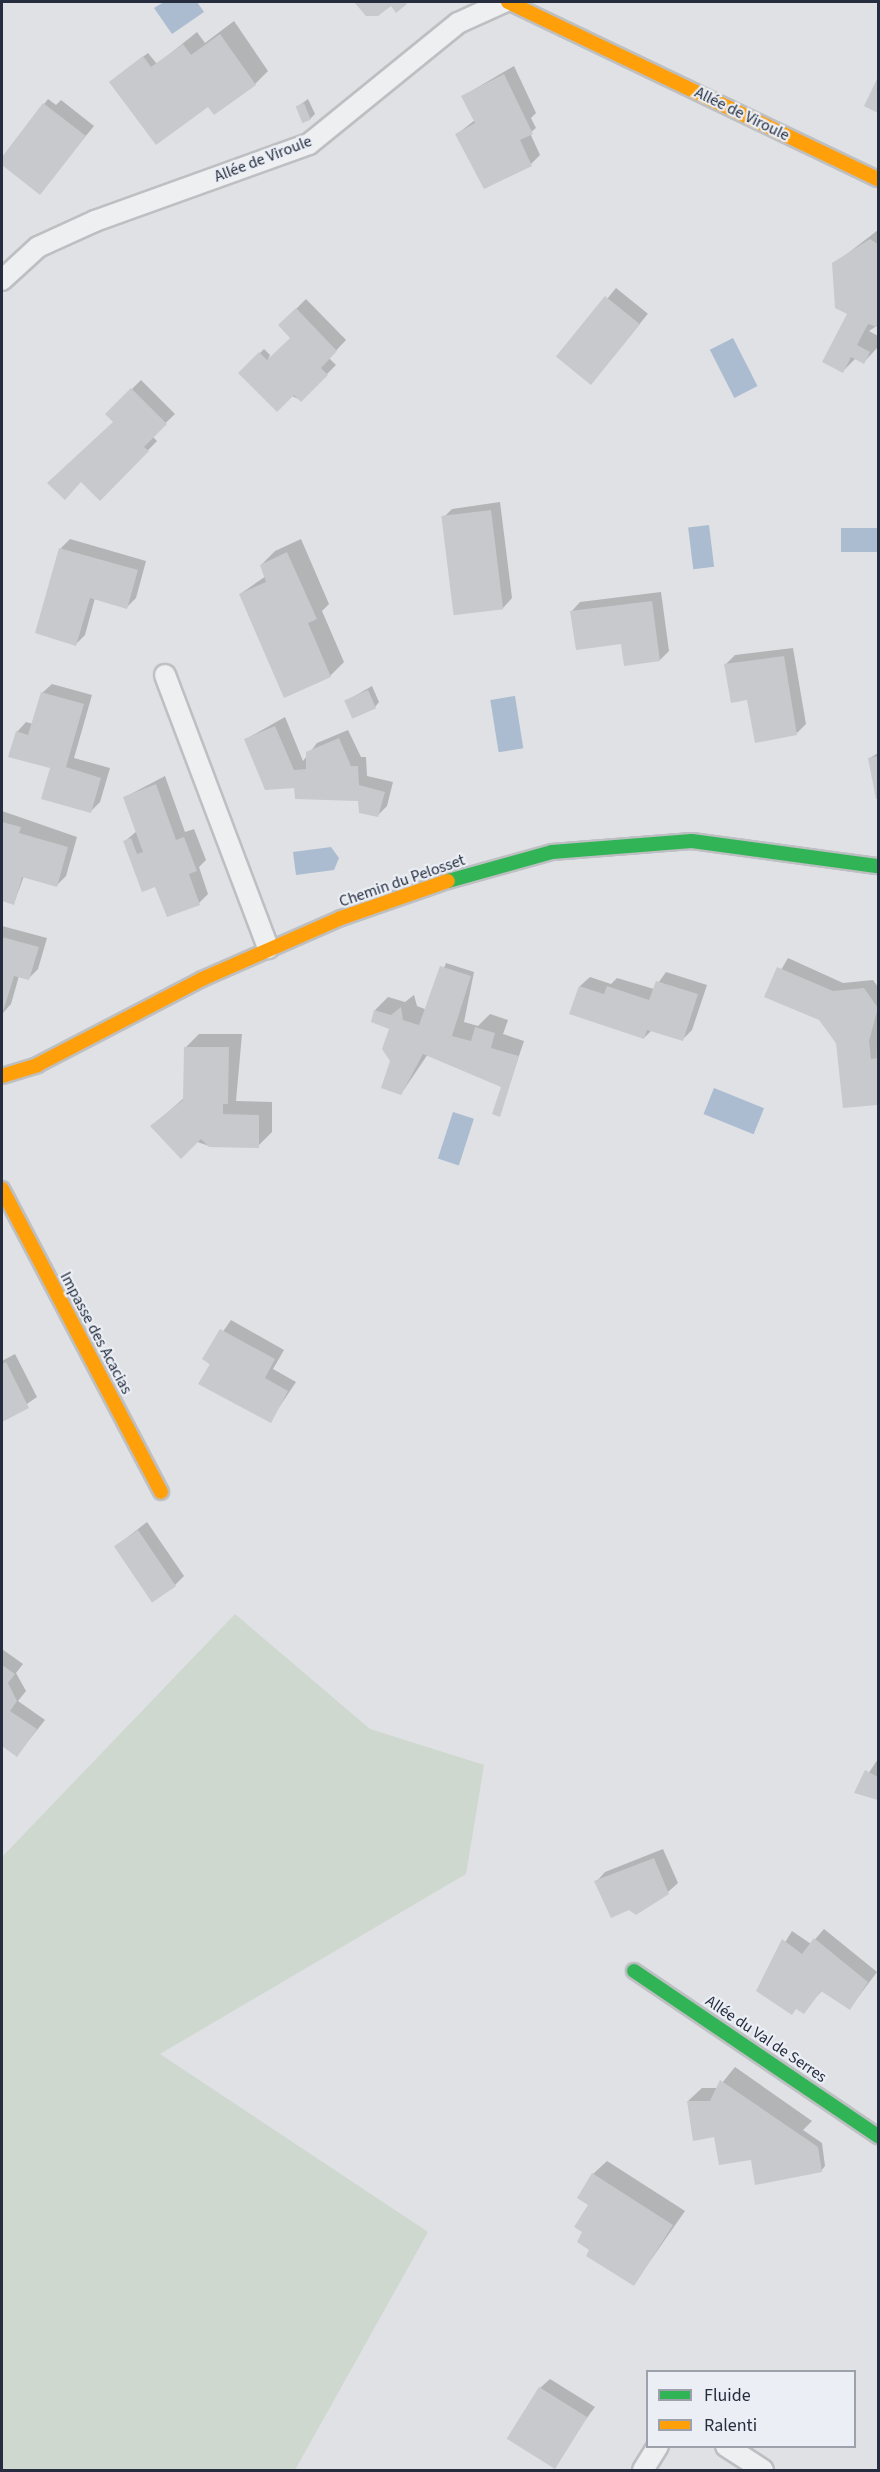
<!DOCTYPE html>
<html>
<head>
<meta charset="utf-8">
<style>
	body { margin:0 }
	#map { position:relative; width:880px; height:2472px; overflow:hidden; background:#dfe1e4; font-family:"Source Sans 3",sans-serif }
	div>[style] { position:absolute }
	.green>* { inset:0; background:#ced8cf }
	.water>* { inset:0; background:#abbcd1; transform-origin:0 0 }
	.shadow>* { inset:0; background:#0003; transform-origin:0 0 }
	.building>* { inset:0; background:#c7c9cc; transform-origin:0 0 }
	.roads { filter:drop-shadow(2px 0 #bdbfc2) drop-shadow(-2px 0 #bdbfc2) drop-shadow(0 2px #bdbfc2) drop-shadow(0 -2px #bdbfc2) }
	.lane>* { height:20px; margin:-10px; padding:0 10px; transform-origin:10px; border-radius:10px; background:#eeeff1 }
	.fast>* { height:14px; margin:-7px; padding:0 7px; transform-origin:7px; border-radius:7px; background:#30b455 }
	.slow>* { height:14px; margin:-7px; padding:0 7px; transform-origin:7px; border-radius:7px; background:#ff9f0a }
	span { translate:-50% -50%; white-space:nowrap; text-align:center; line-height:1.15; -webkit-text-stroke:4.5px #ebeff5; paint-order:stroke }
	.street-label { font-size:16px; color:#252d3e }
	.frame { position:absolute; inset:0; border:3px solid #252d3e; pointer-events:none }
	.legend { position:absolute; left:646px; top:2370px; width:210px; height:78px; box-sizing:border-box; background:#ebeff5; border:2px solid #9ca1ac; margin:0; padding:8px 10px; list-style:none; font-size:18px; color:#252d3e }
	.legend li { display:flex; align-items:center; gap:12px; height:30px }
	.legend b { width:30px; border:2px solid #9ca1ac }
</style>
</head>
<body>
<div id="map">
	<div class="green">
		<div style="clip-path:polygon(235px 1614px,370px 1729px,484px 1765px,466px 1874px,160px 2054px,428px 2232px,295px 2470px,2px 2470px,2px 1857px)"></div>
	</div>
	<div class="water">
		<div style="clip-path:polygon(164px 2px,197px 2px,204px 12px,172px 34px,154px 8px)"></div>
		<div style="left:733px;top:338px;width:54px;height:26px;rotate:63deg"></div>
		<div style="left:709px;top:525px;width:42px;height:21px;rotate:83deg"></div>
		<div style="left:878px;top:528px;width:24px;height:37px;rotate:90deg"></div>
		<div style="left:515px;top:696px;width:53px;height:25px;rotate:81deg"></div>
		<div style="clip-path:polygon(331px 847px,339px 858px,334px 870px,296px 875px,293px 852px)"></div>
		<div style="left:714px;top:1088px;width:54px;height:28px;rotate:22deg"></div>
		<div style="left:453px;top:1112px;width:22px;height:49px;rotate:18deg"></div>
	</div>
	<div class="shadow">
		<div style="clip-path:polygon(356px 2px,394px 2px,378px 14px,367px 14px)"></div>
		<div style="clip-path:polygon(234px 21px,268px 71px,255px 84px,208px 105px,115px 78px,148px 53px,157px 64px,197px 32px,205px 43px)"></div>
		<div style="clip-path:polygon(514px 66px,536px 113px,531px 118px,536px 128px,530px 133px,540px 155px,531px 164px,457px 134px,475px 120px,463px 96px)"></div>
		<div style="clip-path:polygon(48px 99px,56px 105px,61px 100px,94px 126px,39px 193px,2px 159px)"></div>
		<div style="clip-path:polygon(308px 99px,315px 114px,310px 119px,297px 107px)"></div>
		<div style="clip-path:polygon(878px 230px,878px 325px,869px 331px,878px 336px,878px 347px,864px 362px,856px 358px,843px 371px,849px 313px,834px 264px)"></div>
		<div style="left:616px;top:288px;width:41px;height:90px;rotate:39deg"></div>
		<div style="clip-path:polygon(306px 299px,346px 340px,329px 358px,336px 365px,301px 400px,240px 373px,264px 349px,270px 355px,267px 362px,292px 338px,280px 325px)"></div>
		<div style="clip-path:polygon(141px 380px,175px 414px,152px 436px,157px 441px,100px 499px,115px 422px,107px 414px)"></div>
		<div style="clip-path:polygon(500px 502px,512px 598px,503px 608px,443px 518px,452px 509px)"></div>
		<div style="clip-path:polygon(70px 539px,146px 561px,136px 598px,127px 607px,95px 598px,85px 635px,76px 644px,37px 632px,61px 548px)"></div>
		<div style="clip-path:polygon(301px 539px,329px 604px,322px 611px,344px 662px,330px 676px,240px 594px,266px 576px,261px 565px,275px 551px)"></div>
		<div style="clip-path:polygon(661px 592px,669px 651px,660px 660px,571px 612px,580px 602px)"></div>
		<div style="clip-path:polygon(793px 648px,806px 724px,797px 733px,726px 664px,735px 655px)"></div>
		<div style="clip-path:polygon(52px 684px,92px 695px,74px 758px,110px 768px,100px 802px,91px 811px,17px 732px,26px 722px,33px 724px,42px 693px)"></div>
		<div style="clip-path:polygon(372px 686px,379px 702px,375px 707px,346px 701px)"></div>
		<div style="clip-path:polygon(285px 717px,303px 761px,317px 743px,348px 730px,361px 757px,366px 757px,367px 776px,393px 782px,387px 806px,377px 816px,360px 799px,295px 786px,246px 739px)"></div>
		<div style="clip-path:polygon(878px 753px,878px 797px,877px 797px,870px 758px)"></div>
		<div style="clip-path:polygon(165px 776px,185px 832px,194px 829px,206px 860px,199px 867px,208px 894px,199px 903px,156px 885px,125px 841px,137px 831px,125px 797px)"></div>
		<div style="clip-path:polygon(2px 811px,77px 837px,66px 876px,56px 886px,24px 876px,14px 903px,2px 900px)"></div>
		<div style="clip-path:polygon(2px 926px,47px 938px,38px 969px,28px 979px,19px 976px,11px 1004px,2px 1014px)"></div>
		<div style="clip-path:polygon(788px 958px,843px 983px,873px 980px,878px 987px,876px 1103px,820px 1019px,766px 996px)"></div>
		<div style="clip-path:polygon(446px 963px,474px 972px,464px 1022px,478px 1026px,490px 1014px,508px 1020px,503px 1034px,524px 1041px,499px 1115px,504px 1081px,428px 1054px,401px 1094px,390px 1028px,375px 1010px,388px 997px,405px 1002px,414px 995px,417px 1006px,427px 1010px)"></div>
		<div style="clip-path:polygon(666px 972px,707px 985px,692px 1030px,683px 1039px,652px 1030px,644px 1038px,580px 986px,590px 977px,611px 984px,617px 978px,654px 989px)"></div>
		<div style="clip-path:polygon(199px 1034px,242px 1034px,236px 1101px,272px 1102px,272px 1132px,258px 1146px,209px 1146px,152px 1126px,185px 1097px,186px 1047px)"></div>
		<div style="clip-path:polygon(231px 1320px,284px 1350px,273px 1369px,296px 1382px,270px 1421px,204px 1359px)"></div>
		<div style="clip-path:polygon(15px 1354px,37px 1397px,2px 1421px,2px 1361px)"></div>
		<div style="clip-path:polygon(147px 1522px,184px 1576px,175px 1585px,116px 1546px)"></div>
		<div style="clip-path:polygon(2px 1649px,23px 1664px,16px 1673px,26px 1691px,18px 1701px,45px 1720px,17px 1755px,2px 1744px)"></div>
		<div style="clip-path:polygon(878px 1759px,878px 1799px,856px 1792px)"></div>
		<div style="clip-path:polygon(663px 1849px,678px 1883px,668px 1892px,629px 1908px,596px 1882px,605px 1872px)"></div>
		<div style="clip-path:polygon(824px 1929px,877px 1972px,850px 2008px,823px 1990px,817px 1996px,766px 1974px,792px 1931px,811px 1944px)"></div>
		<div style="clip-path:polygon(735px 2067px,812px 2121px,803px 2130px,822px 2143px,825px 2166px,821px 2171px,752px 2158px,715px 2135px,688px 2101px,702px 2088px,718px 2088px)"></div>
		<div style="clip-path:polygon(607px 2161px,685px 2211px,634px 2284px,590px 2250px,585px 2232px,593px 2174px)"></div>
		<div style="clip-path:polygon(550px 2379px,595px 2407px,551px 2466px,540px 2388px)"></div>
	</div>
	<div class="building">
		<div style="clip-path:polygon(354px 2px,405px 2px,407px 4px,396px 13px,391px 6px,378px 16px,366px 16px)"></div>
		<div style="clip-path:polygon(220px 34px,256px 85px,214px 115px,208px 107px,156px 145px,109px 82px,143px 56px,151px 67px,183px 44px,191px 55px)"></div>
		<div style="clip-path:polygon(504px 74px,533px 134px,520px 140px,532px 166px,484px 189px,455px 134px,475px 123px,461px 96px)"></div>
		<div style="clip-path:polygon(878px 77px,878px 113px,864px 106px)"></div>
		<div style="clip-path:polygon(43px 103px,86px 136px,40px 195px,2px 165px,2px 157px)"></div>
		<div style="left:304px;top:103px;width:18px;height:9px;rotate:68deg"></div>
		<div style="clip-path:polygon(870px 239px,878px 244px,878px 327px,868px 324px,857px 345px,870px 352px,864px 364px,851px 357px,843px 373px,822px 362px,847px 314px,835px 308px,832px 263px)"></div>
		<div style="left:605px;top:296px;width:45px;height:78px;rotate:39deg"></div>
		<div style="clip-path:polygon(296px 308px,337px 351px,321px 368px,328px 375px,301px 402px,294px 395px,277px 412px,238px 373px,259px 352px,267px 360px,290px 338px,278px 325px)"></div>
		<div style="clip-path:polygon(131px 388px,167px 424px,144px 447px,149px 451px,100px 501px,81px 482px,65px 500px,47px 483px,113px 422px,105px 414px)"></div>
		<div style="left:491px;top:510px;width:100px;height:50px;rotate:83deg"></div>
		<div style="clip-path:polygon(59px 548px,138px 570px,127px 609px,90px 598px,76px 646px,35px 633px)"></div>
		<div style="clip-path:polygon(287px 552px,317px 619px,308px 623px,331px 677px,284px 698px,239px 594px,266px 582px,260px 565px)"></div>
		<div style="clip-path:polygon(652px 601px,660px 661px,624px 666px,621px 644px,576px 650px,570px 611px)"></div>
		<div style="clip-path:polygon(784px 656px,797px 735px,755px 743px,747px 700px,731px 703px,724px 664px)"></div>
		<div style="left:368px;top:690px;width:20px;height:26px;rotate:66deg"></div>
		<div style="clip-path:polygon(41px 692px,84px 704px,66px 767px,101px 778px,91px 813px,41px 799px,50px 768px,8px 757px,16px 731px,28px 735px)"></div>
		<div style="clip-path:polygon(275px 726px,294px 770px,306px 769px,306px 752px,339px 738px,351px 766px,358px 766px,359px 785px,385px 792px,378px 817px,359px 813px,358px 801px,295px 799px,294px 788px,265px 790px,244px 739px)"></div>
		<div style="clip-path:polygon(878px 756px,878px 799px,876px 799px,868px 758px)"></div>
		<div style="clip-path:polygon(156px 784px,176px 840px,184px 837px,197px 871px,189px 874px,200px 905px,167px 917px,155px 887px,142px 892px,123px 841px,131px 838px,137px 854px,143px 852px,123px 797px)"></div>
		<div style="clip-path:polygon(2px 822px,21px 827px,19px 833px,68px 847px,57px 887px,22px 877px,14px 905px,2px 901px)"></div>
		<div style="clip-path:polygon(2px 937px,39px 947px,29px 980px,14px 976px,2px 1015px)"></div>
		<div style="clip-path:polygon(440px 966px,471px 976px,452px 1036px,471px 1041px,475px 1027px,495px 1033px,491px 1048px,519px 1056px,500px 1117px,492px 1114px,501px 1087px,423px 1054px,401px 1095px,381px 1088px,390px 1061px,382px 1049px,389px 1029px,371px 1022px,374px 1010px,391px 1015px,401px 1007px,403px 1020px,419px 1025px)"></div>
		<div style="clip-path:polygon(777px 967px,833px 991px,864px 988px,878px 1008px,869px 1041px,871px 1059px,878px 1058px,877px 1105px,843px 1108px,836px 1043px,819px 1020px,764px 997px)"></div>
		<div style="clip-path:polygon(656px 981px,698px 994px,683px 1041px,647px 1030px,644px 1039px,569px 1014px,579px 986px,604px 994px,607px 986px,649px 1000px)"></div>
		<div style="clip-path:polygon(184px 1047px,229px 1047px,228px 1104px,223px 1104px,223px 1114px,259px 1115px,259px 1148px,209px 1147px,201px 1139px,181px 1159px,150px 1126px,183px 1100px)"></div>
		<div style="clip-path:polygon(220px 1329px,275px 1359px,265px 1378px,288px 1391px,271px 1423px,198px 1384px,210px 1364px,202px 1359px)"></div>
		<div style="clip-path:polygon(6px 1362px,29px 1408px,2px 1422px,2px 1364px)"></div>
		<div style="left:138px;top:1530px;width:68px;height:29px;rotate:56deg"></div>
		<div style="clip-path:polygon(2px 1665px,15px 1674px,8px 1683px,17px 1701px,10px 1711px,37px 1729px,17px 1757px,2px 1746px)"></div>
		<div style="clip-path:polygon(865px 1770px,878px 1777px,878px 1800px,854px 1793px)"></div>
		<div style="clip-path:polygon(654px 1858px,669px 1894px,636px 1915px,629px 1910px,611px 1918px,594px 1881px)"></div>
		<div style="clip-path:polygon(814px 1938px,868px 1982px,850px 2010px,821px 1991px,804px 2014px,796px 2009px,792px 2015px,756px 1991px,782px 1939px,802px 1954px)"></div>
		<div style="clip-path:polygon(720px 2080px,818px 2147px,822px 2172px,755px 2185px,751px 2160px,719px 2165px,714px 2137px,693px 2141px,687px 2101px,710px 2101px)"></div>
		<div style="clip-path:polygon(592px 2173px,673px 2225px,634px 2286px,586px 2256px,589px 2250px,577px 2242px,582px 2232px,574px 2227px,588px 2205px,577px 2198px)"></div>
		<div style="left:539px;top:2387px;width:57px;height:61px;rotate:32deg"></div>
	</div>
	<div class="roads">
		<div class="lane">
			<div style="left:2px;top:280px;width:49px;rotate:-42.5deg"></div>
			<div style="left:38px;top:247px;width:63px;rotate:-24.5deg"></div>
			<div style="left:95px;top:221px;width:227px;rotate:-19.8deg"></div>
			<div style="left:309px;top:144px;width:192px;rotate:-39.1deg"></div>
			<div style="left:458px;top:23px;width:51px;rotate:-24.5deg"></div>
			<div style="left:165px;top:675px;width:292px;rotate:69.3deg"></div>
			<div style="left:726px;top:2446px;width:44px;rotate:33deg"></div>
			<div style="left:643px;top:2470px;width:28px;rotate:-58deg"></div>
		</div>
		<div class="fast">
			<div style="left:448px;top:881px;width:108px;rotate:-15.6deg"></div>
			<div style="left:552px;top:852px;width:140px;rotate:-4.5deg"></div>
			<div style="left:692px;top:841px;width:188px;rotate:7.7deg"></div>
			<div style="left:634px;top:1971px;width:295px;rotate:34.1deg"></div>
		</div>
		<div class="slow">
			<div style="left:508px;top:2px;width:410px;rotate:25.6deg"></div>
			<div style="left:2px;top:1076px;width:37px;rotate:-17deg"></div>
			<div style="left:37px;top:1065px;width:186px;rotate:-27.5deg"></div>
			<div style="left:202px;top:979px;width:152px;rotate:-23.7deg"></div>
			<div style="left:341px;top:918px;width:113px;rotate:-19.1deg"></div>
			<div style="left:2px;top:1189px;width:342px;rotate:62.3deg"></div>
		</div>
	</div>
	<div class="street-label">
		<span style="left:742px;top:114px;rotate:26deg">Allée de Viroule</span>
		<span style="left:263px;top:159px;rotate:-21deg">Allée de Viroule</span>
		<span style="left:402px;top:881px;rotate:-19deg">Chemin du Pelosset</span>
		<span style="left:96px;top:1333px;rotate:62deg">Impasse des Acacias</span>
		<span style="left:766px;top:2039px;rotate:34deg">Allée du Val de Serres</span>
	</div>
	<div class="frame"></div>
	<ul class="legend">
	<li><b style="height:8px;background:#30b455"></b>Fluide</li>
	<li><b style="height:8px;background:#ff9f0a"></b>Ralenti</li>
	</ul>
</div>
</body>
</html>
